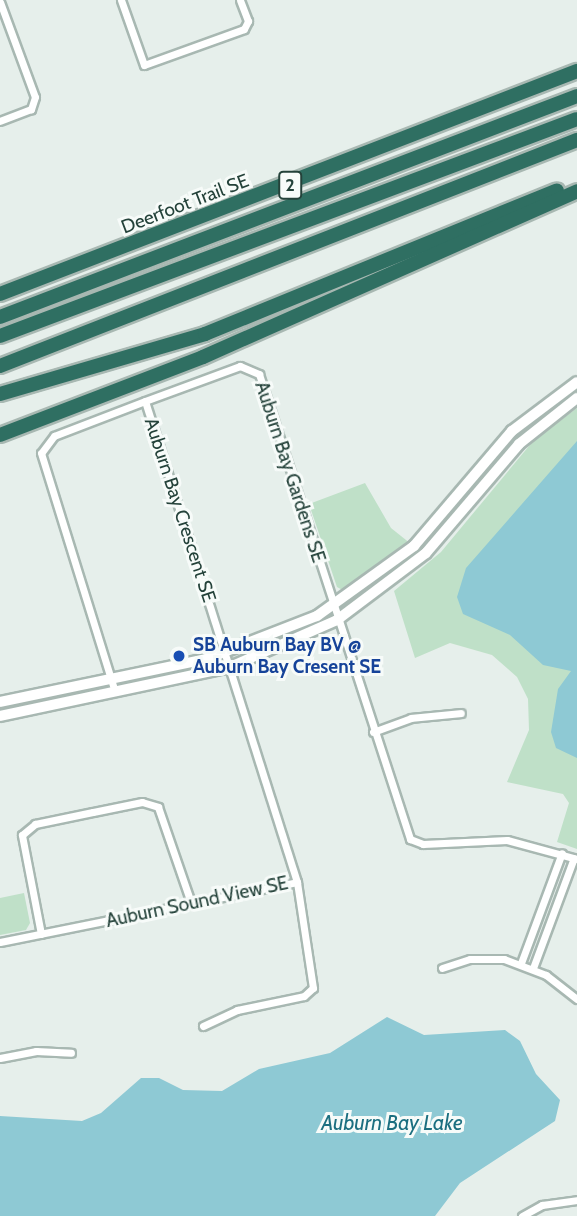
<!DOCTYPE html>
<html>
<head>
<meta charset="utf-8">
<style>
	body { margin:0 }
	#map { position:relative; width:577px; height:1216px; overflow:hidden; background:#e6efeb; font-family:Cabin,sans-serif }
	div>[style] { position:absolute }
	.green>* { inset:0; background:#bfe0c8 }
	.water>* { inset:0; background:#8ec9d4 }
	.roads { filter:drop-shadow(2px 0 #a8b8b2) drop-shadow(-2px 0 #a8b8b2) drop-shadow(0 2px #a8b8b2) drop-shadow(0 -2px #a8b8b2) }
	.street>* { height:7px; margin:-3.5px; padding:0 3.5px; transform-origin:3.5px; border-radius:3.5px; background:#fff }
	.secondary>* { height:10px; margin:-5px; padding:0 5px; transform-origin:5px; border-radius:5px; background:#fff }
	.highway>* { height:14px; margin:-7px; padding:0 7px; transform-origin:7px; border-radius:7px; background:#2f6f62 }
	.dots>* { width:19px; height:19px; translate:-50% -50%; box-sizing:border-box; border:4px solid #f7fbf9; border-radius:50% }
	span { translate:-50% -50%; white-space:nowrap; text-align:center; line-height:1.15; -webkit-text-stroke:6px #f7fbf9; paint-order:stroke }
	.shield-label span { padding:2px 5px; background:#f7fbf9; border:2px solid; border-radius:5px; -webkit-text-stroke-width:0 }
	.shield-label { font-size:18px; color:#24423a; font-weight:700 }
	.street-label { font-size:19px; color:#24423a }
	.transit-label { font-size:19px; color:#164399; font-weight:700 }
	.left { translate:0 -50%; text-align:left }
	.water-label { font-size:21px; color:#1c6f80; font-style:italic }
</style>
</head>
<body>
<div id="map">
	<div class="green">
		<div style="clip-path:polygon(577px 408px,577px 849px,557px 842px,569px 803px,563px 794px,507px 782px,529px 730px,528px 699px,517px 677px,492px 655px,450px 643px,415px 658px,394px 591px,441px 552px,534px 440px)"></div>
		<div style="clip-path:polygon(365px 483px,391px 528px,411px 544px,346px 592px,337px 587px,309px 504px)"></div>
		<div style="clip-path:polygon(24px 893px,30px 923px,26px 930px,0 935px,0 898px)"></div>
	</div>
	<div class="water">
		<div style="clip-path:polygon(577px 441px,577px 758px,556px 748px,551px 732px,558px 689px,571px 671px,543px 665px,510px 635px,463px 614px,457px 597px,466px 568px)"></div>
		<div style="clip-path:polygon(387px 1017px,424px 1035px,505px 1030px,520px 1041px,536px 1074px,560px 1100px,555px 1121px,460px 1183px,435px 1216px,0 1216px,0 1116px,82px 1121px,101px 1113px,141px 1078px,159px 1078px,183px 1090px,222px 1091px,259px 1069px,330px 1053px)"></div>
	</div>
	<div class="roads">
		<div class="street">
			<div style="left:121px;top:0;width:69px;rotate:70.5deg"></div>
			<div style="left:144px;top:65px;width:106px;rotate:-19.8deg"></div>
			<div style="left:244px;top:29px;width:9px;rotate:-63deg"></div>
			<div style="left:248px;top:21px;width:22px;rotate:-111deg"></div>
			<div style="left:0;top:2px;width:101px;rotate:69.8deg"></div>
			<div style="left:35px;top:97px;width:13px;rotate:108deg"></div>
			<div style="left:31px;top:109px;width:33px;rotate:159deg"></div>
			<div style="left:145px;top:401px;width:101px;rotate:-20.2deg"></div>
			<div style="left:240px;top:366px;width:21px;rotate:23deg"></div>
			<div style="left:259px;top:374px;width:489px;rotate:72deg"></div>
			<div style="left:410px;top:839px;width:14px;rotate:21deg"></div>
			<div style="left:423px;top:844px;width:84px;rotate:-2.7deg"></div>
			<div style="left:507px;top:840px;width:73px;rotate:15.2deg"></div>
			<div style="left:373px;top:732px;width:40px;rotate:-20.2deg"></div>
			<div style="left:411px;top:718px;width:50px;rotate:-5.7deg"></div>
			<div style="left:41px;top:934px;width:101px;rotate:-100.9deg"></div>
			<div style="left:22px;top:835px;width:17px;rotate:-40deg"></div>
			<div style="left:35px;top:824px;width:59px;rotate:-11.7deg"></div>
			<div style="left:93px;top:812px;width:50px;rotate:-11.5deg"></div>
			<div style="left:142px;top:802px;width:17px;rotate:17deg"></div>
			<div style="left:158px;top:807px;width:102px;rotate:71deg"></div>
			<div style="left:0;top:942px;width:303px;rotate:-11.4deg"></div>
			<div style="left:297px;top:882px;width:504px;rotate:-107.54deg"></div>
			<div style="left:145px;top:401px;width:97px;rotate:159deg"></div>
			<div style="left:54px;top:436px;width:21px;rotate:127deg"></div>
			<div style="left:41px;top:453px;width:250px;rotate:72.8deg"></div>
			<div style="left:521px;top:963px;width:117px;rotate:-69.6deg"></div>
			<div style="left:442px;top:968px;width:29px;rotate:-18deg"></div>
			<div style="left:470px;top:959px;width:34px"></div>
			<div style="left:504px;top:959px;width:45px;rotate:20.9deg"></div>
			<div style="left:546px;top:975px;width:39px;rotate:38deg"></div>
			<div style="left:533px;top:968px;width:117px;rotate:-69.6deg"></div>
			<div style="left:203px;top:1026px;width:38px;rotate:-25deg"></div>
			<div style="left:237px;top:1010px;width:68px;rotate:-11.8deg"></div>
			<div style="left:304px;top:996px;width:12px;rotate:-42deg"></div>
			<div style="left:313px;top:988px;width:107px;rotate:-98.6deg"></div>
			<div style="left:0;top:1058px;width:37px;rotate:-11deg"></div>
			<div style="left:36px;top:1051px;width:35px;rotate:3deg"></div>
			<div style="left:522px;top:1216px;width:23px;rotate:-29deg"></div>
			<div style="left:542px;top:1205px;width:35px;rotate:-8deg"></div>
		</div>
		<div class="secondary">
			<div style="left:0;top:702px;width:210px;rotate:-11.8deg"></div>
			<div style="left:206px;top:659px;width:119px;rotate:-21.2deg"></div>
			<div style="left:317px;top:616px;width:120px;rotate:-35.8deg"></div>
			<div style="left:414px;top:546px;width:151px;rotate:-49.6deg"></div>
			<div style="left:512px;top:431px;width:81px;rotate:-37deg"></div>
			<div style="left:0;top:716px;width:235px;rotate:-12deg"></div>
			<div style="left:230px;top:667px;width:117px;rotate:-23.7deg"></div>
			<div style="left:337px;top:620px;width:111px;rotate:-37deg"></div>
			<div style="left:426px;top:553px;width:143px;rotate:-49.5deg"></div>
			<div style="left:519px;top:444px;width:74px;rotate:-38.4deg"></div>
		</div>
		<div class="highway">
			<div style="left:0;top:294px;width:619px;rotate:-21.13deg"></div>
			<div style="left:0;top:317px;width:618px;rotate:-20.96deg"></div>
			<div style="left:0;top:336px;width:616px;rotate:-20.61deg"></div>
			<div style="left:0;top:366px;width:620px;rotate:-21.39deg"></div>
			<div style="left:0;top:394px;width:214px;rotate:-16.3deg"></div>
			<div style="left:205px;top:334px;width:380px;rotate:-22.2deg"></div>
			<div style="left:0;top:435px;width:217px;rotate:-21deg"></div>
			<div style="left:203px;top:357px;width:409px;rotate:-23.9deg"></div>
		</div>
	</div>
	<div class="dots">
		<div style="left:179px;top:656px;background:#1a4fb4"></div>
	</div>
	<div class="shield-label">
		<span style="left:290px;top:185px">2</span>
	</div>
	<div class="street-label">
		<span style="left:185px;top:204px;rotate:-21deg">Deerfoot Trail SE</span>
		<span style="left:290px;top:472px;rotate:72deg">Auburn Bay Gardens SE</span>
		<span style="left:180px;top:510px;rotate:72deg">Auburn Bay Crescent SE</span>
		<span style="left:197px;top:902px;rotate:-12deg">Auburn Sound View SE</span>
	</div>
	<div class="transit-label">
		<span class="left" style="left:193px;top:656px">SB Auburn Bay BV @<br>Auburn Bay Cresent SE</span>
	</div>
	<div class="water-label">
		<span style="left:392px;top:1123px">Auburn Bay Lake</span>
	</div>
</div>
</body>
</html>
